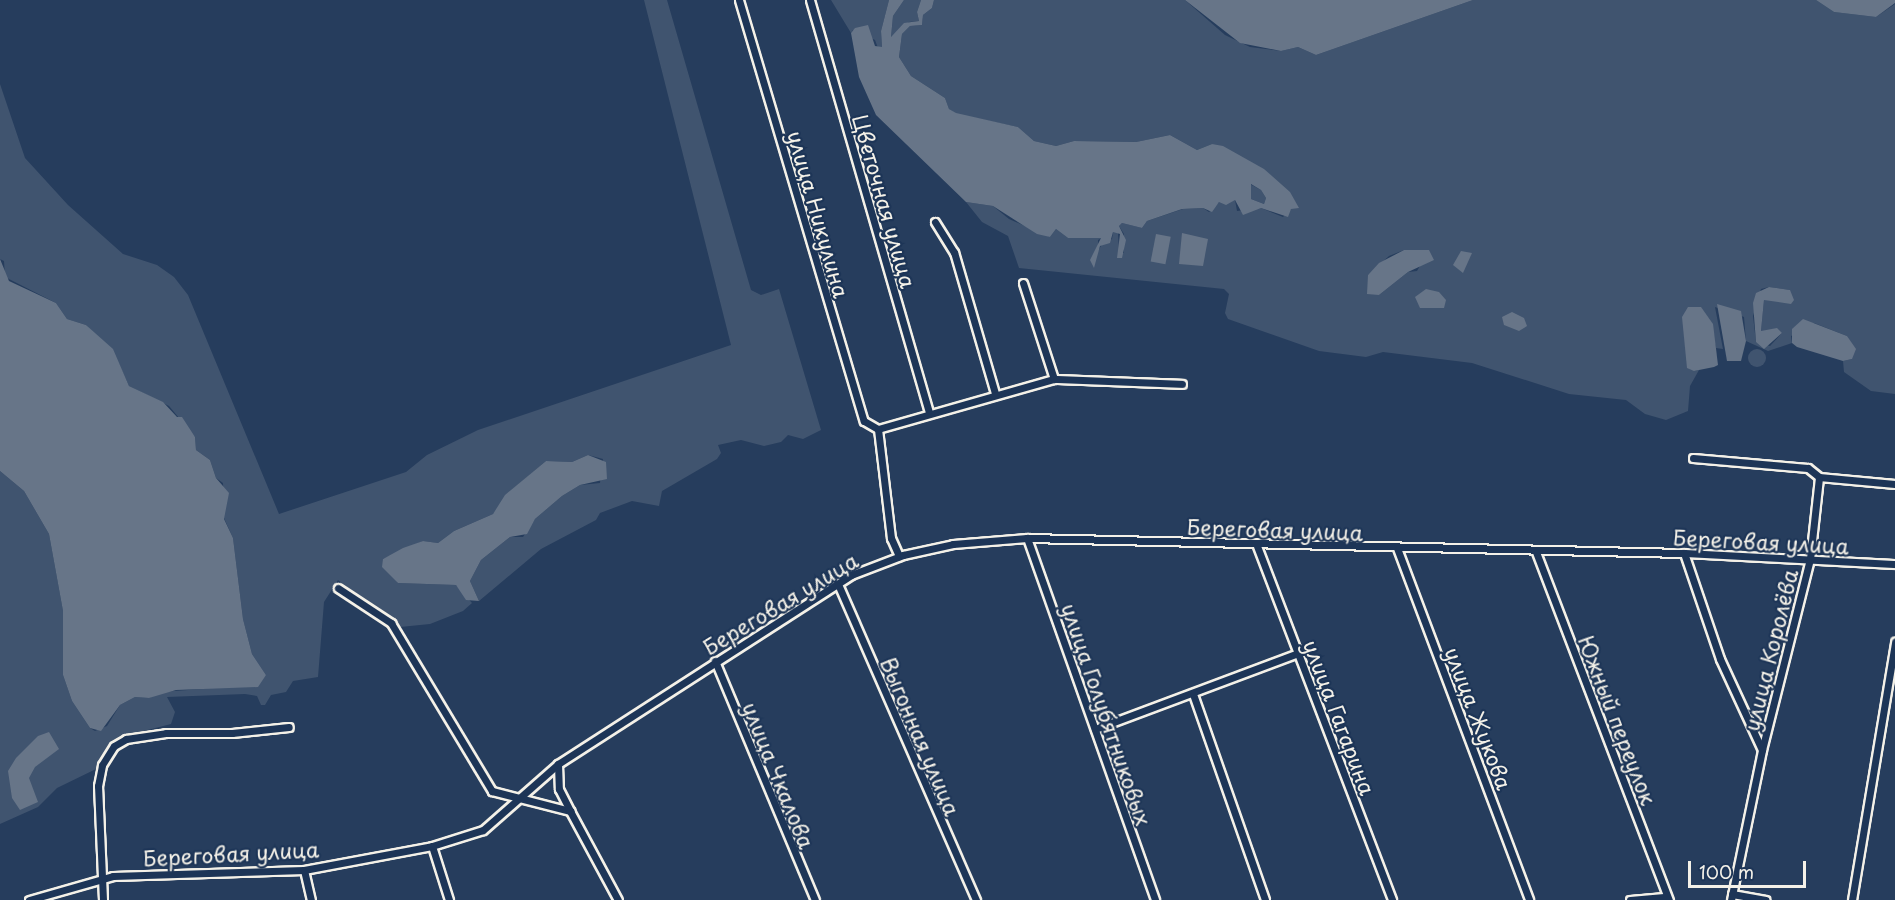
<!DOCTYPE html>
<html>
<head>
<meta charset="utf-8">
<style>
	body { margin:0 }
	#map { position:relative; width:1895px; height:900px; overflow:hidden; background:#263d5d; font-family:"Playpen Sans",sans-serif }
	div>[style] { position:absolute }
	.green>* { inset:0; background:#40546f }
	.round { border-radius:50% }
	.water>* { inset:0; background:#677588; transform-origin:0 0 }
	.roads { filter:drop-shadow(2px 0 #f4f1e8) drop-shadow(-2px 0 #f4f1e8) drop-shadow(0 2px #f4f1e8) drop-shadow(0 -2px #f4f1e8) }
	.minor>* { height:7px; margin:-3.5px; padding:0 3.5px; transform-origin:3.5px; border-radius:3.5px; background:#1d3557 }
	span { translate:-50% -50%; white-space:nowrap; text-align:center; line-height:1.15; -webkit-text-stroke:4.5px #1d3557; paint-order:stroke }
	.street-label { font-size:21px; color:#f4f1e8 }
	.scale { position:absolute; left:1688px; top:861px; width:118px; height:27px; box-sizing:border-box; border:3px solid #f4f1e8; border-top:0; padding-left:8px; font-size:18px; line-height:21px; white-space:nowrap; color:#f4f1e8; -webkit-text-stroke:4px #1d3557; paint-order:stroke }
</style>
</head>
<body>
<div id="map">
	<div class="green">
		<div style="clip-path:polygon(644px 0,667px 0,751px 290px,761px 295px,779px 289px,821px 430px,803px 439px,788px 435px,781px 442px,764px 446px,741px 440px,718px 445px,721px 453px,717px 459px,662px 491px,659px 506px,632px 501px,600px 513px,596px 520px,541px 549px,479px 601px,470px 581px,481px 560px,510px 537px,523px 537px,535px 519px,562px 496px,580px 485px,600px 483px,603px 459px,588px 455px,572px 462px,546px 461px,513px 489px,493px 514px,454px 531px,438px 543px,423px 541px,383px 559px,398px 583px,456px 585px,472px 603px,463px 611px,430px 624px,400px 627px,338px 580px,324px 602px,318px 677px,293px 681px,286px 692px,271px 695px,265px 705px,261px 705px,257px 696px,245px 694px,167px 697px,175px 712px,171px 724px,120px 737px,108px 747px,96px 769px,57px 788px,38px 807px,0 824px,0 471px,24px 491px,49px 534px,63px 611px,63px 675px,72px 701px,90px 728px,95px 731px,107px 726px,120px 705px,135px 697px,149px 698px,160px 692px,202px 689px,266px 675px,252px 654px,243px 619px,233px 538px,224px 518px,223px 483px,216px 478px,210px 460px,196px 450px,195px 437px,169px 406px,129px 386px,119px 364px,86px 325px,67px 319px,56px 303px,5px 277px,4px 261px,0 259px,0 84px,25px 158px,68px 205px,123px 254px,157px 265px,174px 277px,188px 295px,279px 514px,406px 472px,427px 455px,478px 430px,731px 345px)"></div>
		<div style="clip-path:polygon(831px 0,889px 0,881px 31px,882px 47px,878px 48px,875px 40px,853px 30px,851px 33px)"></div>
		<div style="clip-path:polygon(904px 0,921px 0,917px 12px,919px 21px,909px 22px,891px 37px,893px 16px)"></div>
		<div style="clip-path:polygon(evenodd,934px 0,1185px 0,1225px 35px,1250px 47px,1281px 51px,1298px 47px,1316px 55px,1473px 0,1816px 0,1834px 12px,1876px 17px,1895px 4px,1895px 394px,1871px 391px,1844px 372px,1843px 361px,1852px 359px,1847px 336px,1814px 323px,1791px 336px,1792px 343px,1768px 351px,1746px 341px,1744px 317px,1715px 307px,1723px 349px,1716px 348px,1709px 318px,1694px 371px,1699px 370px,1690px 386px,1688px 411px,1666px 420px,1645px 414px,1626px 400px,1569px 394px,1472px 363px,1383px 352px,1366px 357px,1319px 351px,1228px 319px,1225px 313px,1229px 294px,1224px 289px,1019px 268px,1008px 236px,982px 222px,966px 202px,993px 206px,1009px 219px,1050px 237px,1056px 229px,1068px 238px,1102px 238px,1098px 240px,1098px 251px,1102px 244px,1112px 239px,1113px 232px,1118px 232px,1119px 253px,1124px 253px,1124px 234px,1119px 226px,1122px 223px,1142px 228px,1147px 221px,1183px 209px,1203px 208px,1209px 212px,1219px 202px,1235px 200px,1237px 211px,1261px 208px,1283px 217px,1291px 209px,1212px 144px,1197px 150px,1170px 135px,1136px 142px,1074px 141px,1056px 146px,1034px 141px,1018px 127px,956px 114px,949px 109px,945px 98px,911px 76px,899px 57px,902px 34px,910px 26px,922px 25px,923px 15px,932px 8px,934px 0,1404px 250px,1429px 250px,1417px 271px,1408px 272px,1379px 295px,1368px 275px,1389px 256px,1404px 250px,934px 0,1769px 287px,1790px 290px,1764px 300px,1761px 331px,1782px 333px,1770px 346px,1756px 342px,1753px 316px,1761px 289px,1769px 287px)"></div>
		<div style="clip-path:polygon(1250px 184px,1261px 190px,1266px 198px,1264px 204px,1251px 199px)"></div>
		<div class="round" style="left:1748px;top:349px;width:18px;height:18px"></div>
	</div>
	<div class="water">
		<div style="clip-path:polygon(evenodd,889px 0,904px 0,893px 16px,891px 37px,904px 23px,919px 21px,917px 12px,921px 0,934px 0,932px 8px,923px 15px,922px 25px,910px 26px,902px 34px,899px 57px,911px 76px,945px 98px,949px 109px,956px 113px,1018px 127px,1034px 141px,1056px 146px,1074px 141px,1136px 142px,1170px 135px,1197px 150px,1212px 144px,1223px 146px,1264px 169px,1290px 192px,1299px 208px,1291px 209px,1288px 217px,1261px 208px,1243px 215px,1235px 200px,1226px 205px,1219px 202px,1212px 212px,1203px 208px,1182px 209px,1147px 221px,1142px 228px,1122px 223px,1119px 226px,1126px 240px,1122px 258px,1117px 258px,1120px 234px,1113px 232px,1110px 243px,1100px 246px,1094px 268px,1090px 260px,1101px 238px,1068px 238px,1056px 229px,1050px 237px,1037px 234px,993px 206px,966px 202px,876px 115px,859px 77px,851px 33px,855px 28px,868px 25px,875px 46px,882px 47px,881px 31px,889px 0,1251px 184px,1261px 190px,1266px 198px,1264px 204px,1251px 199px,1251px 184px)"></div>
		<div style="clip-path:polygon(1185px 0,1473px 0,1316px 55px,1298px 47px,1281px 51px,1240px 43px)"></div>
		<div style="clip-path:polygon(1816px 0,1895px 0,1895px 3px,1876px 17px,1834px 12px)"></div>
		<div style="clip-path:polygon(1182px 233px,1208px 239px,1203px 266px,1179px 264px)"></div>
		<div style="left:1156px;top:234px;width:15px;height:28px;rotate:11deg"></div>
		<div style="clip-path:polygon(1404px 250px,1429px 250px,1434px 260px,1408px 272px,1379px 295px,1367px 294px,1368px 275px,1379px 263px)"></div>
		<div style="clip-path:polygon(1461px 251px,1472px 253px,1463px 273px,1453px 265px)"></div>
		<div style="clip-path:polygon(0 259px,9px 281px,56px 303px,67px 319px,86px 325px,113px 349px,129px 386px,163px 402px,177px 417px,182px 417px,195px 437px,196px 450px,210px 460px,216px 478px,229px 493px,224px 519px,233px 538px,243px 619px,252px 654px,266px 675px,258px 687px,176px 690px,149px 698px,135px 697px,120px 705px,101px 731px,90px 728px,72px 701px,63px 675px,63px 611px,49px 534px,24px 491px,0 471px)"></div>
		<div style="clip-path:polygon(1769px 287px,1790px 290px,1794px 300px,1791px 304px,1764px 300px,1761px 331px,1777px 328px,1782px 333px,1764px 349px,1756px 342px,1753px 303px,1756px 293px)"></div>
		<div style="clip-path:polygon(1426px 289px,1439px 292px,1446px 300px,1444px 308px,1420px 308px,1415px 297px)"></div>
		<div style="clip-path:polygon(1717px 304px,1741px 311px,1746px 341px,1741px 361px,1727px 361px)"></div>
		<div style="clip-path:polygon(1688px 307px,1701px 307px,1713px 324px,1718px 365px,1714px 367px,1694px 371px,1687px 368px,1682px 317px)"></div>
		<div style="clip-path:polygon(1512px 312px,1524px 318px,1527px 326px,1519px 331px,1504px 325px,1502px 317px)"></div>
		<div style="clip-path:polygon(1803px 319px,1847px 336px,1856px 349px,1852px 359px,1843px 361px,1797px 347px,1792px 343px,1792px 329px)"></div>
		<div style="clip-path:polygon(588px 455px,606px 462px,607px 479px,580px 485px,562px 496px,535px 519px,527px 534px,510px 537px,481px 560px,470px 581px,479px 601px,466px 600px,456px 585px,398px 583px,382px 567px,383px 559px,403px 548px,423px 541px,438px 543px,454px 531px,493px 514px,505px 495px,546px 461px,572px 462px)"></div>
		<div style="clip-path:polygon(49px 732px,59px 749px,35px 767px,29px 778px,38px 802px,20px 810px,12px 798px,8px 771px,16px 758px,38px 736px)"></div>
	</div>
	<div class="roads">
		<div class="minor">
			<div style="left:739px;top:0;width:439px;rotate:73.5deg"></div>
			<div style="left:864px;top:421px;width:16px;rotate:30deg"></div>
			<div style="left:810px;top:0;width:429px;rotate:73.9deg"></div>
			<div style="left:935px;top:222px;width:36px;rotate:58deg"></div>
			<div style="left:954px;top:252px;width:147px;rotate:73.8deg"></div>
			<div style="left:1023px;top:283px;width:101px;rotate:72.1deg"></div>
			<div style="left:878px;top:429px;width:183px;rotate:-15.9deg"></div>
			<div style="left:1054px;top:379px;width:128px;rotate:2.2deg"></div>
			<div style="left:878px;top:429px;width:110px;rotate:83.2deg"></div>
			<div style="left:891px;top:538px;width:20px;rotate:66deg"></div>
			<div style="left:1693px;top:458px;width:115px;rotate:5deg"></div>
			<div style="left:1808px;top:468px;width:14px;rotate:39deg"></div>
			<div style="left:1819px;top:477px;width:76px;rotate:5.3deg"></div>
			<div style="left:1027px;top:538px;width:384px;rotate:70.5deg"></div>
			<div style="left:1257px;top:546px;width:379px;rotate:69.1deg"></div>
			<div style="left:1397px;top:548px;width:376px;rotate:69.4deg"></div>
			<div style="left:1536px;top:552px;width:373px;rotate:69.1deg"></div>
			<div style="left:1684px;top:553px;width:112px;rotate:71.2deg"></div>
			<div style="left:1720px;top:659px;width:100px;rotate:65.2deg"></div>
			<div style="left:838px;top:584px;width:345px;rotate:66.4deg"></div>
			<div style="left:338px;top:588px;width:64px;rotate:33.4deg"></div>
			<div style="left:391px;top:623px;width:196px;rotate:59deg"></div>
			<div style="left:492px;top:791px;width:81px;rotate:14.4deg"></div>
			<div style="left:570px;top:811px;width:101px;rotate:61.7deg"></div>
			<div style="left:715px;top:661px;width:259px;rotate:67.3deg"></div>
			<div style="left:1193px;top:694px;width:218px;rotate:70.7deg"></div>
			<div style="left:1095px;top:729px;width:217px;rotate:-20.5deg"></div>
			<div style="left:558px;top:764px;width:25px;rotate:88deg"></div>
			<div style="left:559px;top:789px;width:25px;rotate:63deg"></div>
			<div style="left:432px;top:846px;width:57px;rotate:72.5deg"></div>
			<div style="left:304px;top:870px;width:31px;rotate:77deg"></div>
			<div style="left:1732px;top:894px;width:34px;rotate:10deg"></div>
			<div style="left:29px;top:900px;width:87px;rotate:-15.9deg"></div>
			<div style="left:113px;top:876px;width:191px;rotate:-1.8deg"></div>
			<div style="left:304px;top:870px;width:130px;rotate:-10.6deg"></div>
			<div style="left:432px;top:846px;width:53px;rotate:-17.4deg"></div>
			<div style="left:483px;top:830px;width:100px;rotate:-41.3deg"></div>
			<div style="left:558px;top:764px;width:349px;rotate:-32.8deg"></div>
			<div style="left:851px;top:575px;width:56px;rotate:-21deg"></div>
			<div style="left:903px;top:555px;width:51px;rotate:-12.4deg"></div>
			<div style="left:953px;top:544px;width:74px;rotate:-4.6deg"></div>
			<div style="left:1027px;top:538px;width:657px;rotate:1.31deg"></div>
			<div style="left:1684px;top:553px;width:211px;rotate:3deg"></div>
			<div style="left:103px;top:900px;width:114px;rotate:-92.5deg"></div>
			<div style="left:98px;top:786px;width:21px;rotate:-79deg"></div>
			<div style="left:102px;top:765px;width:22px;rotate:-58deg"></div>
			<div style="left:114px;top:746px;width:14px;rotate:-30deg"></div>
			<div style="left:126px;top:739px;width:40px;rotate:-8.5deg"></div>
			<div style="left:166px;top:733px;width:66px"></div>
			<div style="left:232px;top:733px;width:57px;rotate:-6deg"></div>
			<div style="left:1630px;top:900px;width:37px;rotate:-5deg"></div>
			<div style="left:1731px;top:900px;width:153px;rotate:-78.3deg"></div>
			<div style="left:1762px;top:750px;width:197px;rotate:-75.9deg"></div>
			<div style="left:1810px;top:559px;width:82px;rotate:-83.7deg"></div>
			<div style="left:1852px;top:900px;width:262px;rotate:-80.5deg"></div>
		</div>
	</div>
	<div class="street-label">
		<span style="left:885px;top:201px;rotate:74deg">Цветочная улица</span>
		<span style="left:819px;top:214px;rotate:74deg">улица Никулина</span>
		<span style="left:1275px;top:529px;rotate:2deg">Береговая улица</span>
		<span style="left:1761px;top:541px;rotate:3deg">Береговая улица</span>
		<span style="left:780px;top:603px;rotate:-31deg">Береговая улица</span>
		<span style="left:1770px;top:650px;rotate:-76deg">улица Королёва</span>
		<span style="left:1107px;top:714px;rotate:71deg">улица Голубятниковых</span>
		<span style="left:1340px;top:717px;rotate:69deg">улица Гагарина</span>
		<span style="left:1479px;top:718px;rotate:69deg">улица Жукова</span>
		<span style="left:1618px;top:720px;rotate:69deg">Южный переулок</span>
		<span style="left:921px;top:736px;rotate:67deg">Выгонная улица</span>
		<span style="left:779px;top:775px;rotate:68deg">улица Чкалова</span>
		<span style="left:231px;top:853px;rotate:-3deg">Береговая улица</span>
	</div>
	<div class="scale">100 m</div>
</div>
</body>
</html>
